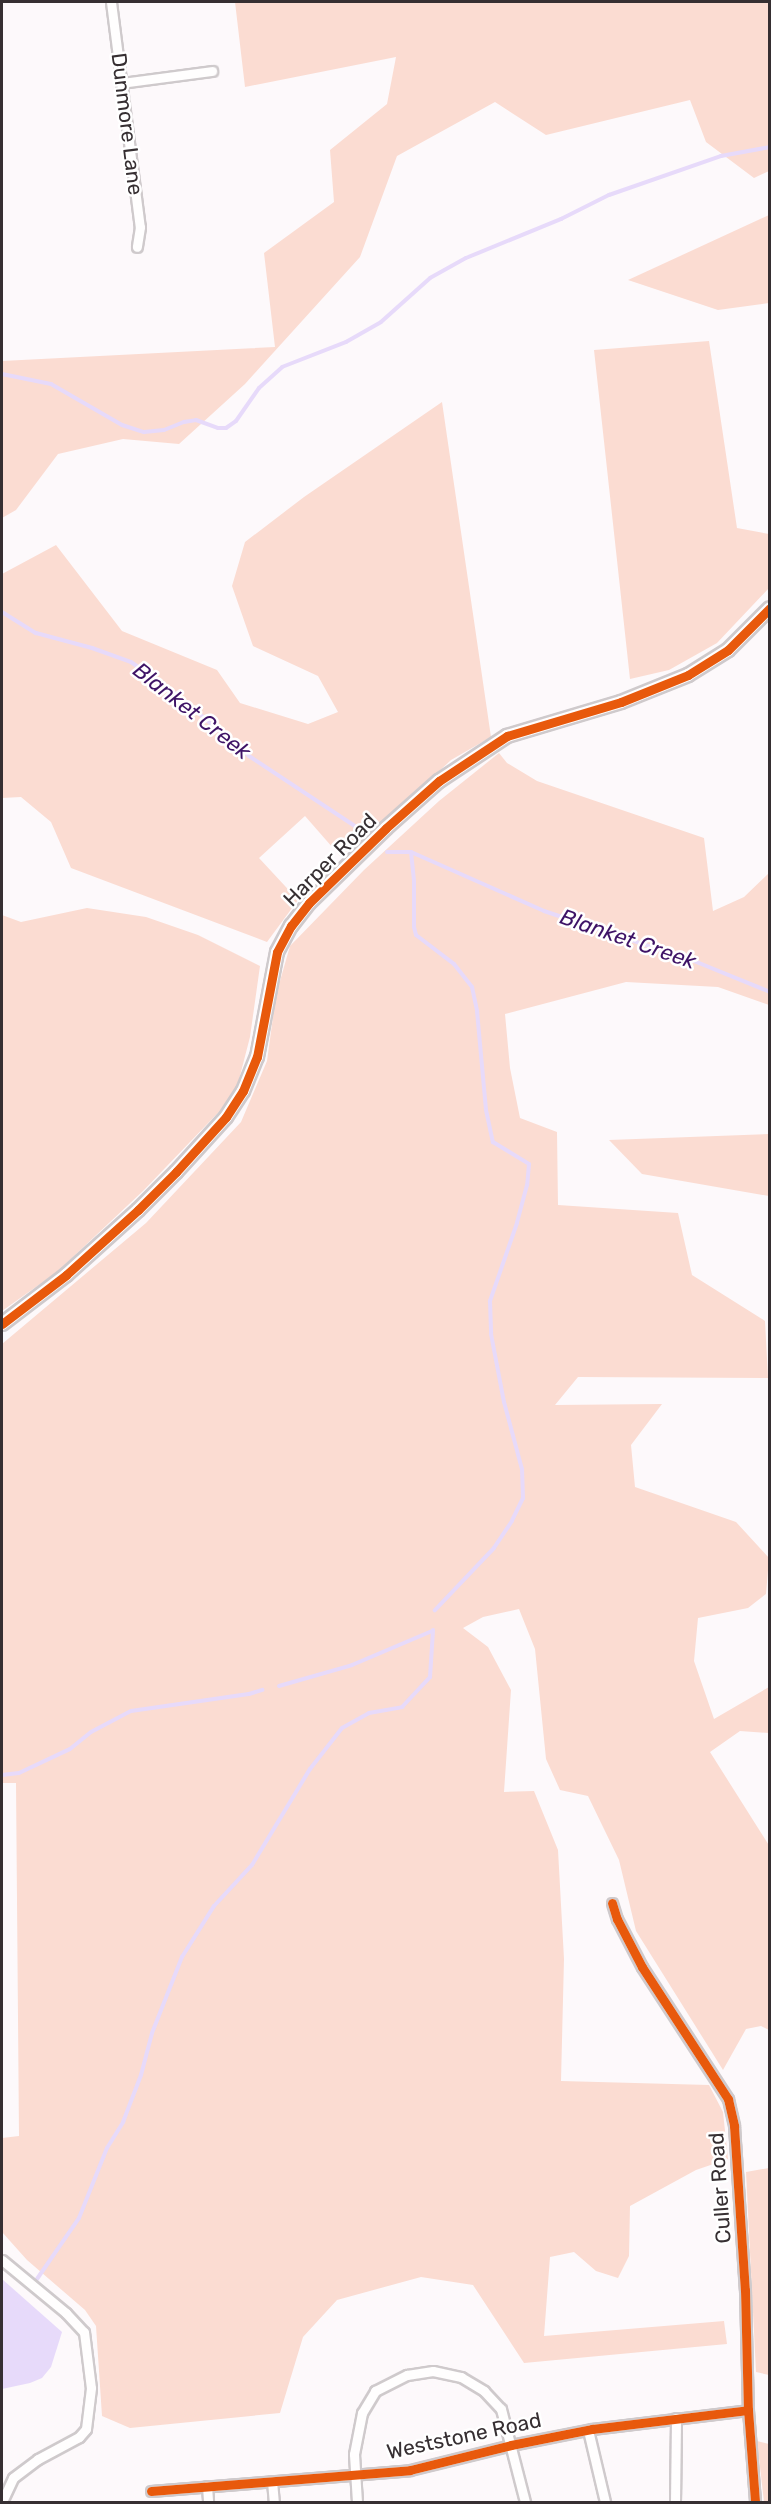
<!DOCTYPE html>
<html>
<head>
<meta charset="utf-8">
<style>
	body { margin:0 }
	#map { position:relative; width:771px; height:2504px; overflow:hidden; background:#fdf9fb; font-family:Rubik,sans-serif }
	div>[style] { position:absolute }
	.green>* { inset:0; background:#fbdcd2 }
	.water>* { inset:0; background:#e7dafa }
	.stream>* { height:4px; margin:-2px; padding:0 2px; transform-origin:2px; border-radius:2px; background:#e7dafa }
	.roads { filter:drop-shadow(2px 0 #cfcacc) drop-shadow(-2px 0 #cfcacc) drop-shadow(0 2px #cfcacc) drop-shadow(0 -2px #cfcacc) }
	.street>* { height:9px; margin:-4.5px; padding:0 4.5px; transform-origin:4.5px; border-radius:4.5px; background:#fffefe }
	.secondary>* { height:12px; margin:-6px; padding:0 6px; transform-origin:6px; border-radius:6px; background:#fffefe }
	.cycleway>* { height:9px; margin:-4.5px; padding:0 4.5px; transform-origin:4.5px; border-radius:4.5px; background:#e8590c }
	span { translate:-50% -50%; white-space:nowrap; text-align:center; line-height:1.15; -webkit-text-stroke:5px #fff; paint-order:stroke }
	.street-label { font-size:21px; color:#362f32 }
	.water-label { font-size:22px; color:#3e1366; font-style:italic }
	.frame { position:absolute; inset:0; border:3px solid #362f32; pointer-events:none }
</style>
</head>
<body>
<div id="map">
	<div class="green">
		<div style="clip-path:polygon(235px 2px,769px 2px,769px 171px,754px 178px,706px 142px,690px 100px,546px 135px,495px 102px,397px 156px,360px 257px,245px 384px,179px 444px,123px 439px,58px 454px,16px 510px,2px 518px,2px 361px,275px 347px,264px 253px,334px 202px,330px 150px,387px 104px,396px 57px,245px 87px)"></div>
		<div style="clip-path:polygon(769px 215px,769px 303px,718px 310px,628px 280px)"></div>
		<div style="clip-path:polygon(709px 341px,737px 528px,769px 534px,769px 588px,717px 643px,669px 670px,630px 679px,594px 350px)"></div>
		<div style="clip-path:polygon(442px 402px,491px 737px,451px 760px,383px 824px,340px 856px,305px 816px,259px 858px,298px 900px,267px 942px,71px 868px,51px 822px,21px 797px,2px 798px,2px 574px,56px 545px,122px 631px,217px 670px,240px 703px,308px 724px,338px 712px,318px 676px,253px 646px,232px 586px,245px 542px,304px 497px)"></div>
		<div style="clip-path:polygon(499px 753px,507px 763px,537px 781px,704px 838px,713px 911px,744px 897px,769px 873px,769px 1005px,718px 987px,626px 982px,505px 1014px,510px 1068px,520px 1118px,557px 1132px,558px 1205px,678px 1213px,692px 1275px,765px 1321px,768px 1378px,578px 1377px,555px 1405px,662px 1404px,631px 1445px,635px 1487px,736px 1522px,769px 1558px,766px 1594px,748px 1608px,698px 1618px,694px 1661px,714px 1719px,769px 1687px,769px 1733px,740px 1731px,710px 1752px,770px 1847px,769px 2030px,761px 2026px,746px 2029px,723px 2070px,636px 1931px,619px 1860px,588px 1796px,560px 1790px,546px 1759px,535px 1649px,519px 1609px,483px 1617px,463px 1628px,488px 1647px,511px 1690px,504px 1792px,534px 1791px,558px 1850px,564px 1959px,561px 2081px,709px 2085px,723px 2112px,728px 2159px,696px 2170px,630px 2206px,629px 2256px,618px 2278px,596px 2271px,574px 2252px,550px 2257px,544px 2336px,724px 2321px,727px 2344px,524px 2363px,473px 2285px,421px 2277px,337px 2300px,303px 2337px,280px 2413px,130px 2428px,102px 2416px,96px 2326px,85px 2310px,27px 2260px,2px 2232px,2px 2138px,19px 2136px,16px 1783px,2px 1783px,2px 1344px,146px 1223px,241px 1122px,267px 1061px,276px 995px,290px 946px,364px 870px,439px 801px)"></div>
		<div style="clip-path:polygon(87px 908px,146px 917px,198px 935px,260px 966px,250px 1037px,235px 1095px,144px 1190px,57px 1272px,2px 1311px,2px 915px,21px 922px)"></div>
		<div style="clip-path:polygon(769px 1134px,769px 1196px,642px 1174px,609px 1140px)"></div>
		<div style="clip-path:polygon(769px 2168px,770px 2168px,769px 2375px,756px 2372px,746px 2172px)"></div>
		<div style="clip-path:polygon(757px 2441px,769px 2444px,769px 2502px,764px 2502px)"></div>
	</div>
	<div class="water">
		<div style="clip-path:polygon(2px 2279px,62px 2332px,51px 2367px,42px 2378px,30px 2383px,2px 2389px)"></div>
	</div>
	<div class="stream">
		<div style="left:2px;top:374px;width:50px;rotate:11.5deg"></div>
		<div style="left:51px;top:384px;width:82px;rotate:30deg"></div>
		<div style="left:122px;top:425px;width:23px;rotate:18deg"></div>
		<div style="left:144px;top:432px;width:20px;rotate:-6deg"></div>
		<div style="left:164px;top:430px;width:22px;rotate:-22deg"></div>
		<div style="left:184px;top:422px;width:12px;rotate:-9deg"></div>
		<div style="left:196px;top:420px;width:23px;rotate:20deg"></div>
		<div style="left:218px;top:428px;width:8px"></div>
		<div style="left:226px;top:428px;width:12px;rotate:-35deg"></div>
		<div style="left:236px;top:421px;width:40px;rotate:-55.1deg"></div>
		<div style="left:259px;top:388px;width:31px;rotate:-42deg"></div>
		<div style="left:282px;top:367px;width:69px;rotate:-21.3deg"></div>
		<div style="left:346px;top:342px;width:40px;rotate:-29.7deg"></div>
		<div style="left:381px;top:322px;width:66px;rotate:-41.9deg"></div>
		<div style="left:430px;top:278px;width:41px;rotate:-29.1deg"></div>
		<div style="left:466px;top:258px;width:103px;rotate:-22.3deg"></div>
		<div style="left:561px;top:219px;width:54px;rotate:-26.6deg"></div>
		<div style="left:609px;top:195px;width:119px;rotate:-19.2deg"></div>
		<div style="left:721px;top:156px;width:50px;rotate:-10.4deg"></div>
		<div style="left:2px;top:612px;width:40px;rotate:32deg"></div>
		<div style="left:36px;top:633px;width:58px;rotate:15deg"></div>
		<div style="left:92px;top:648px;width:41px;rotate:19.7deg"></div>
		<div style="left:131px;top:662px;width:49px;rotate:35deg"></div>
		<div style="left:171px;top:690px;width:102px;rotate:40.2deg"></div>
		<div style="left:249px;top:756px;width:145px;rotate:33.5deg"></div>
		<div style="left:387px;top:852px;width:24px"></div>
		<div style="left:411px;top:852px;width:145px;rotate:23.9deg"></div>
		<div style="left:544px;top:911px;width:163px;rotate:18.5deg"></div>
		<div style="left:699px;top:963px;width:77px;rotate:22.2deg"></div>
		<div style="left:411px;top:852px;width:29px;rotate:84deg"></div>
		<div style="left:414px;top:881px;width:46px;rotate:90deg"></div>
		<div style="left:414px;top:927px;width:8px;rotate:76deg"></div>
		<div style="left:416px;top:935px;width:48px;rotate:37.3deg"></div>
		<div style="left:454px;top:964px;width:29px;rotate:52deg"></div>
		<div style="left:472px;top:987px;width:25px;rotate:78deg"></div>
		<div style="left:477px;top:1011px;width:99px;rotate:84.8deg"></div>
		<div style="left:486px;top:1110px;width:33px;rotate:78deg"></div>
		<div style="left:493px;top:1142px;width:42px;rotate:31.4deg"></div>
		<div style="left:529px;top:1164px;width:21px;rotate:95deg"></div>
		<div style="left:527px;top:1185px;width:39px;rotate:105deg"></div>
		<div style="left:517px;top:1223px;width:83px;rotate:109.1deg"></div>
		<div style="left:490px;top:1301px;width:33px;rotate:88deg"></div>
		<div style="left:491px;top:1334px;width:69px;rotate:79.2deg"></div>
		<div style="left:504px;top:1402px;width:69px;rotate:75deg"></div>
		<div style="left:522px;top:1469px;width:29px;rotate:88deg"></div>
		<div style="left:523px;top:1498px;width:25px;rotate:116deg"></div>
		<div style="left:512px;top:1521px;width:32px;rotate:124deg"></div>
		<div style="left:494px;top:1548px;width:86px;rotate:133.6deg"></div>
		<div style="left:279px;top:1686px;width:76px;rotate:-16deg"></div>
		<div style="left:352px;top:1665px;width:87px;rotate:-23deg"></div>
		<div style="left:2px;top:1775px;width:17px;rotate:-7deg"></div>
		<div style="left:19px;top:1773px;width:56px;rotate:-25.2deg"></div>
		<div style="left:70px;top:1749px;width:27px;rotate:-39deg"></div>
		<div style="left:91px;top:1732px;width:45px;rotate:-27.7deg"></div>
		<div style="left:131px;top:1711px;width:119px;rotate:-8.2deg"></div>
		<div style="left:249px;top:1694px;width:14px;rotate:-17deg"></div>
		<div style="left:37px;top:2279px;width:74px;rotate:-55.5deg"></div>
		<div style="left:79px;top:2218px;width:75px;rotate:-68.2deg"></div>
		<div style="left:107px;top:2148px;width:31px;rotate:-58deg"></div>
		<div style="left:123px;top:2122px;width:50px;rotate:-69deg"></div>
		<div style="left:141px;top:2075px;width:43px;rotate:-75.3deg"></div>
		<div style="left:152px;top:2033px;width:82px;rotate:-68.5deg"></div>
		<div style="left:182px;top:1957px;width:60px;rotate:-57.9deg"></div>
		<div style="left:214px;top:1906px;width:56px;rotate:-47.2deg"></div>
		<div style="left:252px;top:1865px;width:112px;rotate:-58.9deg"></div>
		<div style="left:310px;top:1769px;width:52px;rotate:-52deg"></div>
		<div style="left:342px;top:1728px;width:31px;rotate:-29deg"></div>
		<div style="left:369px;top:1713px;width:34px;rotate:-10deg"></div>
		<div style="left:402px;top:1707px;width:41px;rotate:-47deg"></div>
		<div style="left:430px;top:1677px;width:47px;rotate:-86.3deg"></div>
	</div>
	<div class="roads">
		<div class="street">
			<div style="left:111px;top:2px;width:227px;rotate:82.7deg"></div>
			<div style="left:140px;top:227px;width:20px;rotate:99deg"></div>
			<div style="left:121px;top:83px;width:92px;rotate:-7.5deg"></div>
			<div style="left:612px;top:1903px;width:17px;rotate:73deg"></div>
			<div style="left:617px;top:1919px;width:54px;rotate:62.5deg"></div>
			<div style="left:642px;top:1967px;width:158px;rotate:56.9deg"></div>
			<div style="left:728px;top:2099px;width:28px;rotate:77deg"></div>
			<div style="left:734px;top:2126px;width:164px;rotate:86.2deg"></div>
			<div style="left:745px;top:2290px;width:120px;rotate:88.6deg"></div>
			<div style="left:748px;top:2410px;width:92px;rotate:85.6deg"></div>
			<div style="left:2px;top:2260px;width:83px;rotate:39.6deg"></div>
			<div style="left:66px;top:2313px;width:26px;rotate:47deg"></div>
			<div style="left:84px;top:2332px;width:56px;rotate:82.9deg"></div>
			<div style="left:91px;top:2388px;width:41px;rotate:97deg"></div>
			<div style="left:86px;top:2429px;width:11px;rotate:131deg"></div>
			<div style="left:79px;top:2437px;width:47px;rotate:151.8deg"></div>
			<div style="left:38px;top:2459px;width:31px;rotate:143deg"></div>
			<div style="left:13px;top:2478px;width:26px;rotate:115deg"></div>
			<div style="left:588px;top:2430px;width:74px;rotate:76.7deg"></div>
			<div style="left:272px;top:2481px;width:21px;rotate:85deg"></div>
			<div style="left:207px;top:2486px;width:16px;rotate:86deg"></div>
			<div style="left:151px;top:2491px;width:260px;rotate:-4.6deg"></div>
			<div style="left:410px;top:2470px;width:104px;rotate:-13.9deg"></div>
			<div style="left:511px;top:2445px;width:83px;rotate:-11.2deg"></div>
			<div style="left:592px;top:2429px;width:157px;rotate:-6.9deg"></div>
			<div style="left:357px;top:2502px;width:48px;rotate:-93.6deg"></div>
			<div style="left:354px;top:2454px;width:42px;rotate:-79deg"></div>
			<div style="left:362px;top:2413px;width:26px;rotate:-59deg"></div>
			<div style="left:375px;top:2391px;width:36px;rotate:-27deg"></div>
			<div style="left:407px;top:2375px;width:26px;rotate:-9deg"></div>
			<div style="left:433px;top:2371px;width:29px;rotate:12deg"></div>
			<div style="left:461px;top:2377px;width:27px;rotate:31deg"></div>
			<div style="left:484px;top:2391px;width:25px;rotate:47deg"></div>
			<div style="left:501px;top:2409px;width:96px;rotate:75.5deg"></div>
			<div style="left:675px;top:2502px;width:84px;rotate:-89.3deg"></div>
		</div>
		<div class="secondary">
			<div style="left:2px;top:1324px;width:81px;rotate:-37.4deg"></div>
			<div style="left:66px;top:1275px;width:97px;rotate:-42.1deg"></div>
			<div style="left:138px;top:1210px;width:54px;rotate:-45deg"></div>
			<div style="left:176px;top:1172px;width:74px;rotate:-47.7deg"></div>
			<div style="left:226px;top:1117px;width:31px;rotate:-57deg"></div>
			<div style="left:243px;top:1091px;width:37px;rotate:-68deg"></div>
			<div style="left:257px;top:1057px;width:107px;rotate:-79.2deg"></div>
			<div style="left:277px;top:952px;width:30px;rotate:-62deg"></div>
			<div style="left:291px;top:926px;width:29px;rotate:-52deg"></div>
			<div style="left:309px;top:903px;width:107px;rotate:-44.2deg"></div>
			<div style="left:386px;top:828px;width:71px;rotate:-41.6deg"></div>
			<div style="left:439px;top:781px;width:82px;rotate:-33.5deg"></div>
			<div style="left:507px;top:736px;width:119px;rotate:-16.6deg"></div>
			<div style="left:621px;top:702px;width:72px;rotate:-21.9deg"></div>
			<div style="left:688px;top:675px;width:47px;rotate:-32deg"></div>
			<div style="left:728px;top:650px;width:59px;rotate:-45deg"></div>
		</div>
	</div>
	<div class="cycleway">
		<div style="left:2px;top:1324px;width:81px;rotate:-37.4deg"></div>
		<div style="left:66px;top:1275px;width:97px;rotate:-42.1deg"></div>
		<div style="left:138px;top:1210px;width:54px;rotate:-45deg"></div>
		<div style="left:176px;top:1172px;width:74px;rotate:-47.7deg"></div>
		<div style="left:226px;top:1117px;width:31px;rotate:-57deg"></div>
		<div style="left:243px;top:1091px;width:37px;rotate:-68deg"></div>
		<div style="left:257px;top:1057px;width:107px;rotate:-79.2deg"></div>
		<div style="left:277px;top:952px;width:30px;rotate:-62deg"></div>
		<div style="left:291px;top:926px;width:29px;rotate:-52deg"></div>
		<div style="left:309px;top:903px;width:107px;rotate:-44.2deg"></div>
		<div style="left:386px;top:828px;width:71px;rotate:-41.6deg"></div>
		<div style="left:439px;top:781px;width:82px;rotate:-33.5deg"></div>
		<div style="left:507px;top:736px;width:119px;rotate:-16.6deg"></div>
		<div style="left:621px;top:702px;width:72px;rotate:-21.9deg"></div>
		<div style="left:688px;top:675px;width:47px;rotate:-32deg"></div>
		<div style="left:728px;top:650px;width:59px;rotate:-45deg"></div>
		<div style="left:612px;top:1903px;width:17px;rotate:73deg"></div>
		<div style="left:617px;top:1919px;width:54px;rotate:62.5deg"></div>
		<div style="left:642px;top:1967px;width:158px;rotate:56.9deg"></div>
		<div style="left:728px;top:2099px;width:28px;rotate:77deg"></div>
		<div style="left:734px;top:2126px;width:164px;rotate:86.2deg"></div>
		<div style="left:745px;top:2290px;width:120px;rotate:88.6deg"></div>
		<div style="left:748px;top:2410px;width:92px;rotate:85.6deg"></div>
		<div style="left:151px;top:2491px;width:260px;rotate:-4.6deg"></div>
		<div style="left:410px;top:2470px;width:104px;rotate:-13.9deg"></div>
		<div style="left:511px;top:2445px;width:83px;rotate:-11.2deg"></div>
		<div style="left:592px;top:2429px;width:157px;rotate:-6.9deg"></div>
	</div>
	<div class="street-label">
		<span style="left:127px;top:124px;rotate:83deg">Dunmore Lane</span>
		<span style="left:330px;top:860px;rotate:-45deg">Harper Road</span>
		<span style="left:720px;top:2188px;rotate:-94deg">Culler Road</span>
		<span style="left:464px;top:2436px;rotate:-12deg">Weststone Road</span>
	</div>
	<div class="water-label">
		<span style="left:192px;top:711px;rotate:38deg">Blanket Creek</span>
		<span style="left:628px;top:939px;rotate:19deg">Blanket Creek</span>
	</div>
	<div class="frame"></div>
</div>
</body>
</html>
